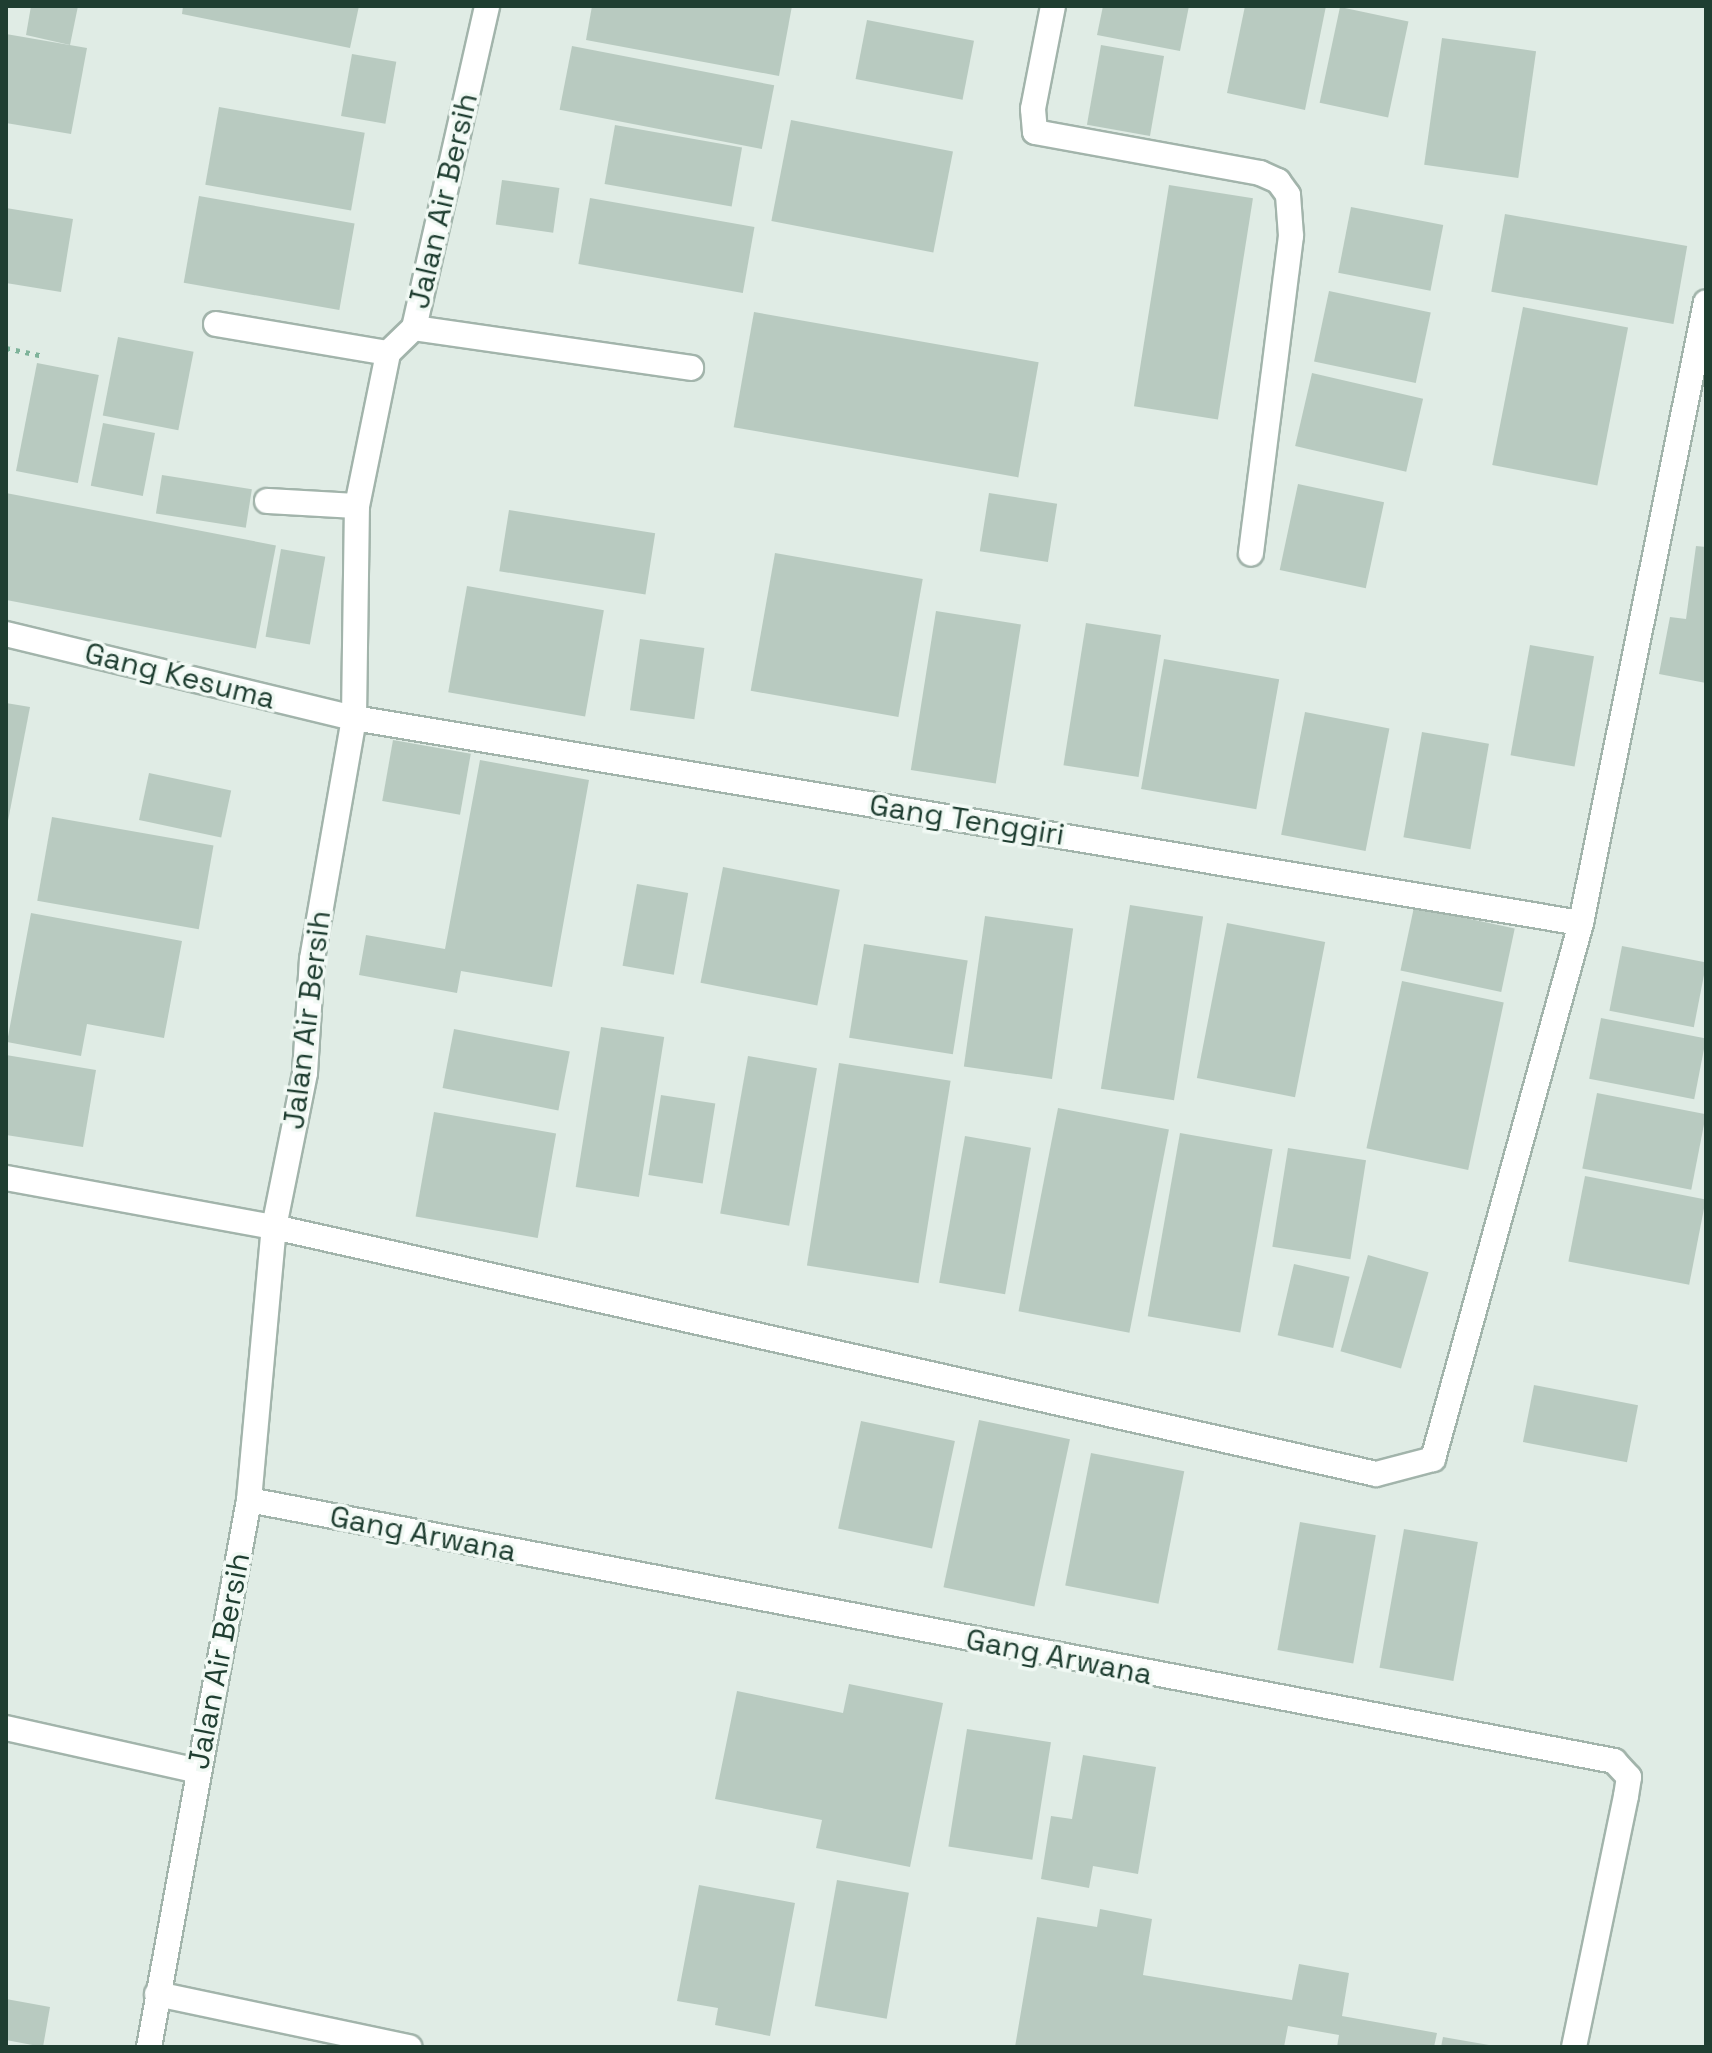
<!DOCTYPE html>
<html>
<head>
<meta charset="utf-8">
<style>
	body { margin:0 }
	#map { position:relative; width:1712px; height:2053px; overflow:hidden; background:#e0ece5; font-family:"Space Grotesk",sans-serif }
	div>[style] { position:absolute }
	.building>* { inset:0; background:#b8cac0; transform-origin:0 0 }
	.path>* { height:5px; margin-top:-2.5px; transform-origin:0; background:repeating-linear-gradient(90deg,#7eb39a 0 4px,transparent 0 10px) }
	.roads { filter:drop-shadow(2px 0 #a2b4ab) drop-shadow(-2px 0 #a2b4ab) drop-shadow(0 2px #a2b4ab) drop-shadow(0 -2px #a2b4ab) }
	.minor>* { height:24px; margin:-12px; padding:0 12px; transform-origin:12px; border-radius:12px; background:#fff }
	span { translate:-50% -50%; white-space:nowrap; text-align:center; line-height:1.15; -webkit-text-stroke:7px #f1f9f4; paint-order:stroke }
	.street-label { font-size:30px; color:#1f3e31 }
	.frame { position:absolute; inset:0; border:8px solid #1f3e31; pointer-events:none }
</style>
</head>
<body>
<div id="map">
	<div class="building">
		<div style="clip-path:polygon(31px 6px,78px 6px,70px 45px,26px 35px)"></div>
		<div style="clip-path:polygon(183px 6px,359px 6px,350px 48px,182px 14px)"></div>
		<div style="clip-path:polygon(592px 6px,792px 6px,779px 76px,586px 40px)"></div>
		<div style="clip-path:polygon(1103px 6px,1189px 6px,1180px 51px,1097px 35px)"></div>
		<div style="clip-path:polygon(1245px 6px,1326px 6px,1305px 110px,1227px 93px)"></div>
		<div style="left:1340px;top:7px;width:70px;height:98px;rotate:12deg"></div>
		<div style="left:867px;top:20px;width:109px;height:60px;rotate:11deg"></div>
		<div style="clip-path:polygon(6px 34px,87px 48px,71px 134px,6px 123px)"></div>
		<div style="left:1442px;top:38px;width:95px;height:128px;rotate:8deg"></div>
		<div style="left:1101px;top:45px;width:64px;height:81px;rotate:10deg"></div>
		<div style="left:572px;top:46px;width:206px;height:65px;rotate:11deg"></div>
		<div style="left:352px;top:54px;width:45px;height:63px;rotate:10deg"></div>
		<div style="left:219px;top:107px;width:148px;height:79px;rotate:10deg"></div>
		<div style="left:791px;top:120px;width:165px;height:103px;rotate:11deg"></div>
		<div style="left:615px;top:125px;width:129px;height:60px;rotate:10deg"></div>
		<div style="left:502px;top:180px;width:58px;height:45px;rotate:8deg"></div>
		<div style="left:1169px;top:185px;width:85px;height:224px;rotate:9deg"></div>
		<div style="left:199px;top:196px;width:158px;height:88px;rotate:10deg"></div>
		<div style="left:590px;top:198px;width:167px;height:67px;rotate:10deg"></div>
		<div style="left:1351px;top:207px;width:94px;height:67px;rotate:11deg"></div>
		<div style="clip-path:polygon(6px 208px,73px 219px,61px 292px,6px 283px)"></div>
		<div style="left:1505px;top:214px;width:185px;height:79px;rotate:10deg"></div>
		<div style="left:1329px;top:291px;width:104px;height:72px;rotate:12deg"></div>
		<div style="left:1523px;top:307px;width:107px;height:161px;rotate:11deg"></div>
		<div style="left:754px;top:312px;width:289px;height:117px;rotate:10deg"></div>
		<div style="left:118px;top:337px;width:77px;height:80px;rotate:11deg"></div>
		<div style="left:37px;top:363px;width:63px;height:110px;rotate:11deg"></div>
		<div style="left:1312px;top:373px;width:114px;height:75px;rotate:13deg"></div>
		<div style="left:103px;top:423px;width:53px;height:64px;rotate:11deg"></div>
		<div style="left:162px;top:475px;width:91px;height:39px;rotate:9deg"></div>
		<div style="left:1298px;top:484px;width:88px;height:88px;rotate:12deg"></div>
		<div style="left:6px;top:493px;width:275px;height:105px;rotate:11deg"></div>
		<div style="left:989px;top:493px;width:69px;height:59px;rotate:9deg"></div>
		<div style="left:509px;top:510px;width:148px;height:62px;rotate:9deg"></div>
		<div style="clip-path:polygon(1696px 546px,1706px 547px,1706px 683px,1659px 674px,1670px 617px,1686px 619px)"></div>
		<div style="left:281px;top:549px;width:45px;height:89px;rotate:10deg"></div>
		<div style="left:775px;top:553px;width:150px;height:140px;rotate:10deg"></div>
		<div style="left:467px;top:586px;width:139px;height:108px;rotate:10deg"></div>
		<div style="left:936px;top:611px;width:86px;height:161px;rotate:9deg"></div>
		<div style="left:1086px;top:623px;width:76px;height:144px;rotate:9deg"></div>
		<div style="left:640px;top:639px;width:65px;height:72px;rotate:8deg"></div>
		<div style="left:1530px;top:645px;width:65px;height:112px;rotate:10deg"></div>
		<div style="left:1164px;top:659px;width:117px;height:132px;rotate:10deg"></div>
		<div style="clip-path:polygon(6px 703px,30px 707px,7px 826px,6px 826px)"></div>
		<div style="left:1305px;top:712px;width:86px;height:125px;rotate:11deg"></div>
		<div style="left:1422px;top:732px;width:68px;height:107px;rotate:10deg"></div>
		<div style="left:393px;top:740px;width:79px;height:62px;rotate:10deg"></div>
		<div style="clip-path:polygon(480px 760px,589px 780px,552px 987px,461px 971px,457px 993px,359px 975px,366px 935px,445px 949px)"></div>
		<div style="left:149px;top:773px;width:84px;height:48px;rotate:12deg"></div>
		<div style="left:52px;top:817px;width:164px;height:85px;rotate:10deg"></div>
		<div style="left:723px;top:867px;width:119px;height:118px;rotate:11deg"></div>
		<div style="left:637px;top:884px;width:52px;height:83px;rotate:10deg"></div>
		<div style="left:1130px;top:905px;width:74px;height:186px;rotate:9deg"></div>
		<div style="left:1414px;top:907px;width:103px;height:65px;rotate:12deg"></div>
		<div style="clip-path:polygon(31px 913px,182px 941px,164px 1038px,87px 1024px,81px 1056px,7px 1042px)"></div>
		<div style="left:985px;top:916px;width:89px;height:152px;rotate:8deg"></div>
		<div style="left:1227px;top:923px;width:100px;height:158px;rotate:11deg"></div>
		<div style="left:864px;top:944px;width:105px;height:95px;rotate:9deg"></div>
		<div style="left:1622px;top:946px;width:86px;height:66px;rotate:11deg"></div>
		<div style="left:1402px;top:981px;width:104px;height:171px;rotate:12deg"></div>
		<div style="left:1601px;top:1018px;width:107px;height:62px;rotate:11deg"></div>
		<div style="left:601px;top:1027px;width:64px;height:162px;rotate:9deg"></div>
		<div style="left:454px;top:1029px;width:118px;height:60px;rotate:11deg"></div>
		<div style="clip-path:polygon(6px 1055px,96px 1070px,83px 1147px,6px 1135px)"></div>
		<div style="left:748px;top:1056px;width:70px;height:160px;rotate:10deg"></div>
		<div style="left:839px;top:1063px;width:113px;height:205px;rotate:9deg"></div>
		<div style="left:1597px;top:1093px;width:111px;height:77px;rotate:11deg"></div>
		<div style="left:661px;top:1095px;width:55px;height:81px;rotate:9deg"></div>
		<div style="left:1058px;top:1108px;width:113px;height:207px;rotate:11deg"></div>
		<div style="left:434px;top:1112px;width:124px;height:106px;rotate:10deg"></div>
		<div style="left:1180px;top:1133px;width:94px;height:186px;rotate:10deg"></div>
		<div style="left:965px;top:1136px;width:67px;height:149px;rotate:10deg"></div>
		<div style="left:1288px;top:1148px;width:79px;height:100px;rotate:9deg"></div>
		<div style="left:1585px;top:1176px;width:123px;height:87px;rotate:11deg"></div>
		<div style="left:1368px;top:1255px;width:63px;height:100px;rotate:16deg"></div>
		<div style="left:1294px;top:1264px;width:57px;height:73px;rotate:13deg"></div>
		<div style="left:1534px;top:1385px;width:106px;height:58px;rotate:11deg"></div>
		<div style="left:979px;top:1420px;width:93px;height:171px;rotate:12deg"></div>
		<div style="left:861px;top:1421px;width:96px;height:110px;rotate:12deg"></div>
		<div style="left:1091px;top:1453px;width:95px;height:135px;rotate:11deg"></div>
		<div style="left:1300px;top:1522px;width:77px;height:130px;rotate:10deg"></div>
		<div style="left:1404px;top:1529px;width:75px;height:141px;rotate:10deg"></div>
		<div style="clip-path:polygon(849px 1684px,943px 1703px,910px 1867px,816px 1848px,822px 1820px,715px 1799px,737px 1691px,843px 1713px)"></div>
		<div style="left:967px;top:1729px;width:85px;height:119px;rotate:9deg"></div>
		<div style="clip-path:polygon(1083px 1755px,1156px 1767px,1138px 1874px,1093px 1866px,1089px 1888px,1041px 1879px,1051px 1816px,1072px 1819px)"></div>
		<div style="left:837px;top:1880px;width:73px;height:128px;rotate:10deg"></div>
		<div style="clip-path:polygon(699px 1885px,795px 1903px,770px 2036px,715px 2025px,718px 2008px,677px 2001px)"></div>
		<div style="clip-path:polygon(1100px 1909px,1152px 1919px,1143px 1975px,1292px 2000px,1299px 1964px,1349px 1973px,1342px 2016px,1437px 2033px,1434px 2047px,1337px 2047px,1339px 2035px,1288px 2026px,1284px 2047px,1015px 2047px,1037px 1917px,1097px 1927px)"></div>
		<div style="clip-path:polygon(6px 1999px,50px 2007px,43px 2047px,6px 2040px)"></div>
		<div style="clip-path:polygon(1443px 2037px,1489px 2045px,1489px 2047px,1441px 2047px)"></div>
	</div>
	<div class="path">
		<div style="left:6px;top:348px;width:35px;rotate:12deg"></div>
	</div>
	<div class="roads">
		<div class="minor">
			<div style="left:1053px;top:6px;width:105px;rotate:101deg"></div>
			<div style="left:1033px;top:109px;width:23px;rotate:85deg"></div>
			<div style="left:1035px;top:132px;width:229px;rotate:10.3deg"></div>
			<div style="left:1260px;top:173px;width:20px;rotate:24deg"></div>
			<div style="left:1278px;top:181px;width:17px;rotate:54deg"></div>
			<div style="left:1288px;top:195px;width:41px;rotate:85.8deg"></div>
			<div style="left:1291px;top:236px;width:320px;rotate:97.2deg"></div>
			<div style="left:216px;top:324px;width:174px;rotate:9.6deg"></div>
			<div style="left:414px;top:328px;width:280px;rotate:8.2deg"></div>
			<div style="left:267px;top:501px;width:90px;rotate:3.2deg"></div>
			<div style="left:6px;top:634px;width:358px;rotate:13.6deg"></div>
			<div style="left:354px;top:718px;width:1244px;rotate:9.49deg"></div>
			<div style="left:6px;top:1178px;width:272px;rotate:10.4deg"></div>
			<div style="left:274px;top:1227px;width:1129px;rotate:12.63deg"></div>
			<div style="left:1376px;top:1474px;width:59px;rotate:-14.7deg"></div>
			<div style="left:1433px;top:1459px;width:556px;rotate:-74.56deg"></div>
			<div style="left:1581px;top:923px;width:633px;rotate:-78.62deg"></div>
			<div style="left:249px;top:1500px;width:1390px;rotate:10.82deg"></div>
			<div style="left:1614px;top:1761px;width:22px;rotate:47deg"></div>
			<div style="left:1629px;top:1777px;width:19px;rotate:99deg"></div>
			<div style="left:1626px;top:1796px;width:256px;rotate:101.7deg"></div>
			<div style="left:6px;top:1728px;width:197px;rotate:12.6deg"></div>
			<div style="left:157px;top:1994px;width:258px;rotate:11.9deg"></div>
			<div style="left:149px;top:2047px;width:556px;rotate:-79.64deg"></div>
			<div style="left:249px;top:1500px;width:274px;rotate:-84.8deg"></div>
			<div style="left:274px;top:1227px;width:157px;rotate:-78.6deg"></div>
			<div style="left:305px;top:1073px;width:114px;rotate:-86.5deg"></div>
			<div style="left:312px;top:959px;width:245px;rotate:-80.1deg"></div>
			<div style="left:354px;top:718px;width:212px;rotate:-89.2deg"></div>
			<div style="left:357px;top:506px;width:156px;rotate:-78.5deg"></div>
			<div style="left:388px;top:353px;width:36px;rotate:-44deg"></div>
			<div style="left:414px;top:328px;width:330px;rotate:-77.2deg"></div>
		</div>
	</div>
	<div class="street-label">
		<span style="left:443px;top:201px;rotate:-77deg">Jalan Air Bersih</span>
		<span style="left:180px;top:676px;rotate:14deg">Gang Kesuma</span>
		<span style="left:967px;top:820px;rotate:9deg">Gang Tenggiri</span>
		<span style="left:307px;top:1020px;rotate:-83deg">Jalan Air Bersih</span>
		<span style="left:423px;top:1534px;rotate:11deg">Gang Arwana</span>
		<span style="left:1059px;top:1657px;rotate:11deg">Gang Arwana</span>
		<span style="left:219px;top:1661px;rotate:-79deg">Jalan Air Bersih</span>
	</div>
	<div class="frame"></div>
</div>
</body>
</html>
